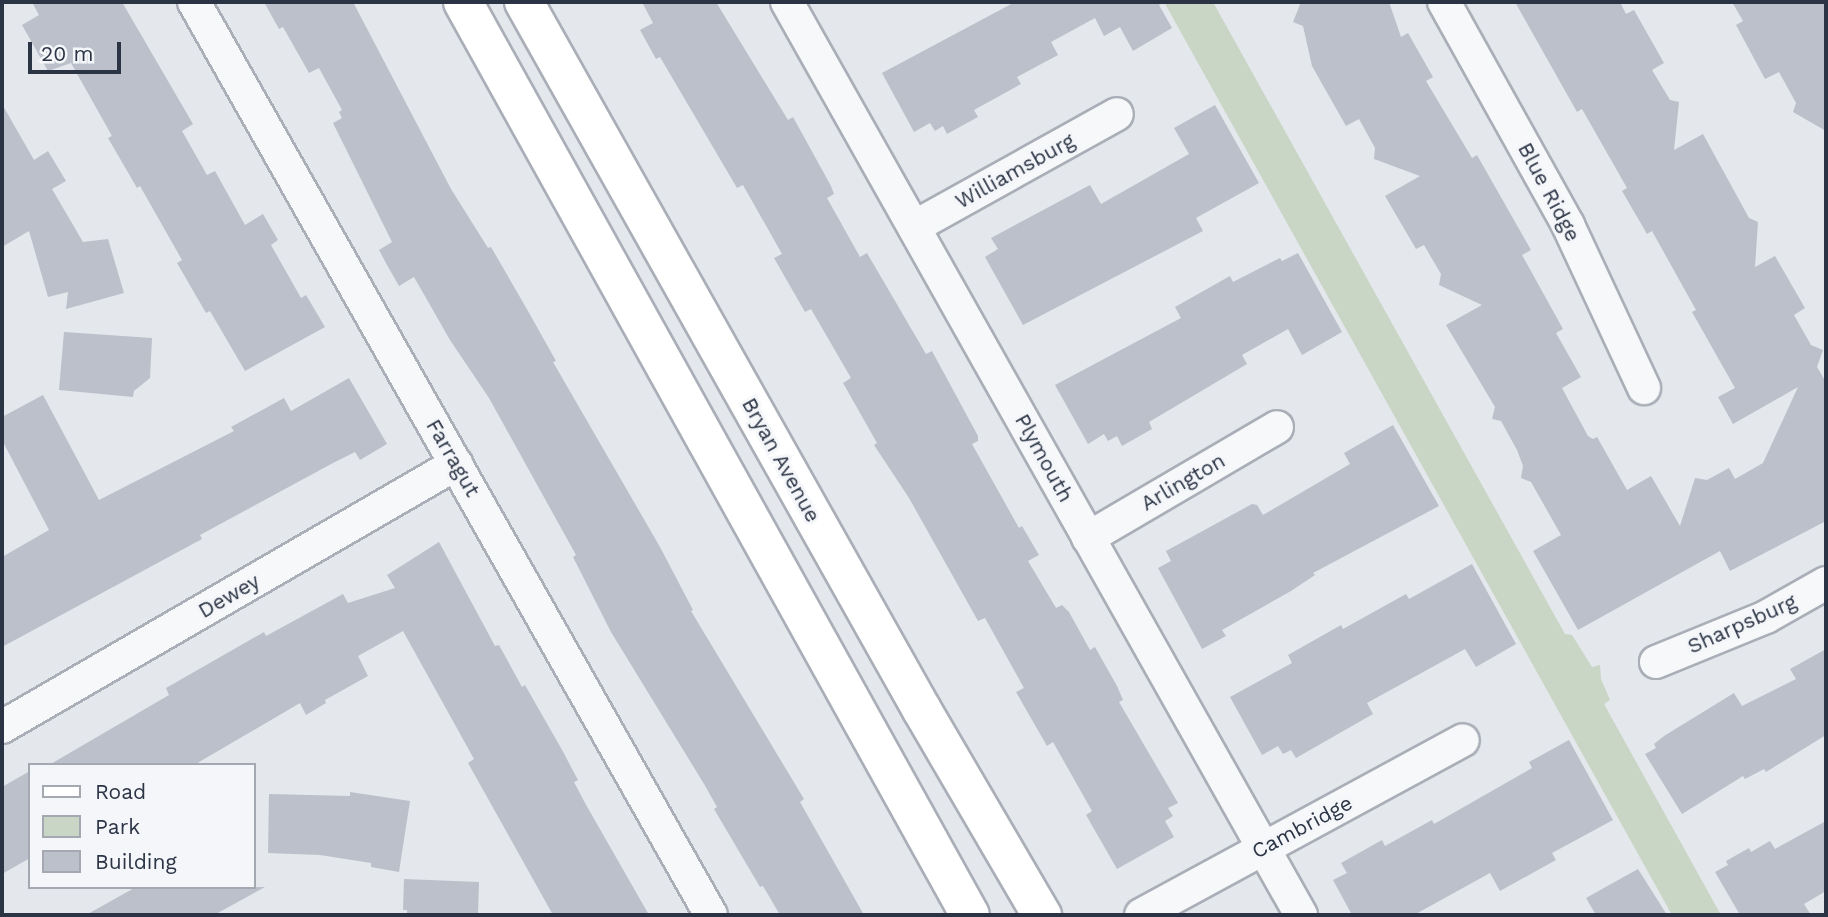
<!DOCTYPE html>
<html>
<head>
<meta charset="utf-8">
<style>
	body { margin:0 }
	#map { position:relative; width:1828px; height:917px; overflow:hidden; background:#e4e7ec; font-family:"Work Sans",sans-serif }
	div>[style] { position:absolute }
	.green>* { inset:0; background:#c9d6c5 }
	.building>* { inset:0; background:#bbc0ca }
	.roads { filter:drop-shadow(2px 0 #a9aeb7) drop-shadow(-2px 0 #a9aeb7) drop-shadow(0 2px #a9aeb7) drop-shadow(0 -2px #a9aeb7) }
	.minor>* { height:32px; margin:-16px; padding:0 16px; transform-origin:16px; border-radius:16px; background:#f7f8fa }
	.major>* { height:38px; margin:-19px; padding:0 19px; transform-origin:19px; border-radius:19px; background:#fff }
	span { translate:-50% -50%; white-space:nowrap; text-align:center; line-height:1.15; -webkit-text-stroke:6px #f4f6f9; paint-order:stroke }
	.street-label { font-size:21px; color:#2b3445 }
	.frame { position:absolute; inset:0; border:4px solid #2b3445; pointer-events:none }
	.legend { position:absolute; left:28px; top:763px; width:228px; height:126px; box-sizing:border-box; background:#f4f6f9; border:2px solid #a4a8b1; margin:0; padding:9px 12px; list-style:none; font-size:21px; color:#2b3445 }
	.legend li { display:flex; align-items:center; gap:14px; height:35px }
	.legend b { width:35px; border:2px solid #a4a8b1 }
	.scale { position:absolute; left:28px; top:42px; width:93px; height:32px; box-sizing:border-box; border:4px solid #2b3445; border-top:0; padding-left:9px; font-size:21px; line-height:24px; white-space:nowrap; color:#2b3445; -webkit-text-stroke:5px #f4f6f9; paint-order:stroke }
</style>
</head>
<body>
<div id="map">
	<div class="green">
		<div style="clip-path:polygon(1164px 2px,1213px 2px,1565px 634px,1572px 635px,1592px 667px,1600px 665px,1601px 679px,1610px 700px,1604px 704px,1721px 915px,1672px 915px)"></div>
	</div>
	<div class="building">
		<div style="clip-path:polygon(32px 2px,122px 2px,193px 124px,182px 131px,207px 175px,215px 171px,245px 225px,263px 214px,278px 240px,271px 245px,301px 298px,306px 295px,325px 327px,245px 371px,210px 311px,206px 313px,177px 263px,182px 260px,140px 186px,137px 188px,108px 138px,112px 136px,71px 63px,48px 71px,22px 25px,39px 15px)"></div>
		<div style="clip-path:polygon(264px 2px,353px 2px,451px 189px,488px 248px,491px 247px,528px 311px,556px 361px,553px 362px,660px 547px,693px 610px,691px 611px,804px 799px,800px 802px,864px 915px,780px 915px,763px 886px,760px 887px,714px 809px,717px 807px,704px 784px,611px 632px,573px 557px,576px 555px,489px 398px,450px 340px,414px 277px,399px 286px,387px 265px,379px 250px,392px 242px,333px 123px,342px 118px,339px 112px,342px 110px,319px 68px,309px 73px,283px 27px,279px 29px)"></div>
		<div style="clip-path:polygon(642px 2px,716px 2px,788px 120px,793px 117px,831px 186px,834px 194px,827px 198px,860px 257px,867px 253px,926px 354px,932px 351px,978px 436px,978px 441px,972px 444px,1019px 528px,1022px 526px,1039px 555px,1028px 561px,1056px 608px,1062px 605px,1069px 612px,1090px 650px,1095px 647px,1117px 686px,1123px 700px,1119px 702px,1178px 803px,1168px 808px,1173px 816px,1165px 821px,1174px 837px,1117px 869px,1086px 815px,1092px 811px,1053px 742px,1047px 746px,1016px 692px,1024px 688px,985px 618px,978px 621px,909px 498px,874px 445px,877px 443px,843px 383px,851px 378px,811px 309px,805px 312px,774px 258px,782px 254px,743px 185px,737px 188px,660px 57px,656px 59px,640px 30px,653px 23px)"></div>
		<div style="clip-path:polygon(1015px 2px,1165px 2px,1159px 5px,1172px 28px,1133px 51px,1120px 27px,1104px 36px,1095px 18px,1051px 42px,1058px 55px,1017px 77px,1021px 84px,974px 110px,978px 117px,947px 134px,943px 126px,935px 131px,930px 123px,914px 132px,882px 73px)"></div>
		<div style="clip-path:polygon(1301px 2px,1389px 2px,1401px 37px,1408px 33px,1433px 77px,1426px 81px,1472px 158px,1477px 155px,1531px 250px,1522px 255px,1563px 329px,1556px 333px,1581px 377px,1562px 388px,1588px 436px,1593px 439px,1597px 437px,1627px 490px,1651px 476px,1680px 526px,1695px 478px,1707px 480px,1729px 468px,1735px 479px,1763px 463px,1798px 387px,1733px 424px,1718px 397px,1735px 388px,1692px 312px,1696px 310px,1652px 231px,1647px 234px,1622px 191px,1627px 188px,1582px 109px,1577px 112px,1515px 2px,1620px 2px,1626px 14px,1634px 10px,1664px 63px,1652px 70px,1670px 100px,1679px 102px,1674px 150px,1703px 134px,1749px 218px,1758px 222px,1755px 267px,1775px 256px,1805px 308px,1794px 315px,1811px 345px,1823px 350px,1817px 367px,1826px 382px,1826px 521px,1730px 571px,1720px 551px,1578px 630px,1533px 551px,1561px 535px,1531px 482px,1521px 478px,1523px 466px,1517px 450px,1501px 421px,1492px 419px,1495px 407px,1446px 325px,1482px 305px,1439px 285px,1441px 274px,1424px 245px,1416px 249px,1385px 196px,1420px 176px,1374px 159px,1375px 148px,1359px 119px,1346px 126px,1312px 66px,1303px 26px,1293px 22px)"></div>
		<div style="clip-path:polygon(1732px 2px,1826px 2px,1826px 131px,1793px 112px,1796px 103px,1779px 72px,1765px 79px,1736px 25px,1743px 21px)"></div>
		<div style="clip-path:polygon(2px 104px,34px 160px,48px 151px,66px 181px,52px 189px,83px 242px,108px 239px,124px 293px,66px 309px,68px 292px,48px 297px,29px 231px,2px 247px)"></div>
		<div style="clip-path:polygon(1215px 105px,1259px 183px,1196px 218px,1203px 231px,1023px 325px,985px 257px,998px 249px,991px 238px,1090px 185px,1101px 204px,1189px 154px,1174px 128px)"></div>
		<div style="clip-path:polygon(1298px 253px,1342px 332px,1302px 355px,1288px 329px,1242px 355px,1247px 364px,1149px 422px,1152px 429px,1122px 446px,1117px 436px,1108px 441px,1104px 434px,1088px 444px,1055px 385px,1181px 318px,1175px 307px,1230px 276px,1233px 282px,1280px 258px,1282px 261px)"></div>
		<div style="clip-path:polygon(64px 332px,152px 338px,150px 378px,134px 391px,133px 397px,59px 390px)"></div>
		<div style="clip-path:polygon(349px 378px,387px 444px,360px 460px,355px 452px,333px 463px,200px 535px,202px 539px,2px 647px,2px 557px,49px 530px,2px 440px,2px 417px,43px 395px,99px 500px,234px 431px,231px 427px,284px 398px,291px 411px)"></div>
		<div style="clip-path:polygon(1393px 425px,1439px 506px,1313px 573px,1315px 575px,1291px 591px,1222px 630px,1226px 636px,1202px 649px,1158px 568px,1171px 561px,1166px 551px,1252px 504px,1257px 505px,1263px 515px,1350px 464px,1344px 453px)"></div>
		<div style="clip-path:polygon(439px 542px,495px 646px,499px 645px,522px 687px,525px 685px,561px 748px,578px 780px,574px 782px,585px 803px,649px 915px,553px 915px,468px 763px,474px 759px,403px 631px,358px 656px,368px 676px,325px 700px,326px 703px,306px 715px,300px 703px,194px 765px,49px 765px,169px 695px,166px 688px,264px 632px,266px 636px,343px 594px,348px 603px,395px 588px,387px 575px)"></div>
		<div style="clip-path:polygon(1472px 564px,1516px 644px,1476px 667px,1465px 649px,1367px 703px,1373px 714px,1296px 758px,1291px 750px,1283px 754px,1278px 746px,1262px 755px,1230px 697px,1292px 663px,1288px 655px,1341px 625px,1343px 629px,1406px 594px,1409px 599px)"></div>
		<div style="clip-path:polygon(1826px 649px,1826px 735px,1766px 772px,1764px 769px,1745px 779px,1743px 776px,1682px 814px,1645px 754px,1656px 748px,1654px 744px,1664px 736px,1734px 693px,1742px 706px,1796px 679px,1790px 669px)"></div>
		<div style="clip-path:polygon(1569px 740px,1613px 820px,1552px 853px,1556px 860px,1500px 891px,1490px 873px,1414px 915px,1352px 915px,1333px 880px,1347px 873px,1341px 863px,1382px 840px,1385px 846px,1432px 820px,1434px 824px,1532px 768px,1529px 762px)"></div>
		<div style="clip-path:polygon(30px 771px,30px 858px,2px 874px,2px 787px)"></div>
		<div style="clip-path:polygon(350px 792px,410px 801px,399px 872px,371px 867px,371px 863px,320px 855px,268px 853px,269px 794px,350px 796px)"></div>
		<div style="clip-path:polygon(1826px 821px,1826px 891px,1804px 904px,1811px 915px,1740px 915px,1715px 872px,1728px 865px,1726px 861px,1749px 848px,1751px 852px,1770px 841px,1775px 849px)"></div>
		<div style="clip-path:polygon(1638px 869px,1667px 915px,1596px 915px,1586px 898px)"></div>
		<div style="clip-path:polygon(404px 879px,479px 882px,478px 915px,407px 915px,407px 910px,403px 910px)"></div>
		<div style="clip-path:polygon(136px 887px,265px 887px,214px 915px,86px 915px)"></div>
	</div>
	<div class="roads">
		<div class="minor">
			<div style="left:194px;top:2px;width:1049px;rotate:60.48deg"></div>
			<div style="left:787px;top:2px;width:1048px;rotate:60.62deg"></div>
			<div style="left:1444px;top:2px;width:255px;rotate:60.9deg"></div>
			<div style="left:1568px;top:225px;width:180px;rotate:65deg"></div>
			<div style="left:914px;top:227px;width:232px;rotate:-29.1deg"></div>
			<div style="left:1088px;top:538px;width:219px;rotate:-30.4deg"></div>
			<div style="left:1656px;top:662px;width:119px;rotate:-22.2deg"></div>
			<div style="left:1766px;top:617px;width:69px;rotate:-29.5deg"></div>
			<div style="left:2px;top:727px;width:525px;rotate:-30.08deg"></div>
			<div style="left:1141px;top:915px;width:366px;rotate:-28.5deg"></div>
		</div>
		<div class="major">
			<div style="left:463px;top:2px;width:1044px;rotate:60.96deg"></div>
			<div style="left:524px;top:2px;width:812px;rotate:60.66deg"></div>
			<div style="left:922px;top:710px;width:238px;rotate:59.7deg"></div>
		</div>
	</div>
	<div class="street-label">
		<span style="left:1015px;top:171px;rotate:-29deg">Williamsburg</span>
		<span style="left:1549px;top:192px;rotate:62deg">Blue Ridge</span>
		<span style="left:453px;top:458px;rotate:60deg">Farragut</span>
		<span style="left:1044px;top:458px;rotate:61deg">Plymouth</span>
		<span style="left:781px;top:460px;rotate:61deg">Bryan Avenue</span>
		<span style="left:1183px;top:482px;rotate:-30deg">Arlington</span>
		<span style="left:229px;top:596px;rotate:-30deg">Dewey</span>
		<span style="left:1742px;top:624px;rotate:-24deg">Sharpsburg</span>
		<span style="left:1302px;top:827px;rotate:-28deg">Cambridge</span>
	</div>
	<div class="frame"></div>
	<ul class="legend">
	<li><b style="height:9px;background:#fff"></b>Road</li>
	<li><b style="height:19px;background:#c9d6c5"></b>Park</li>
	<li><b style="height:19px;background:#bbc0ca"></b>Building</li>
	</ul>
	<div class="scale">20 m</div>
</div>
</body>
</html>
